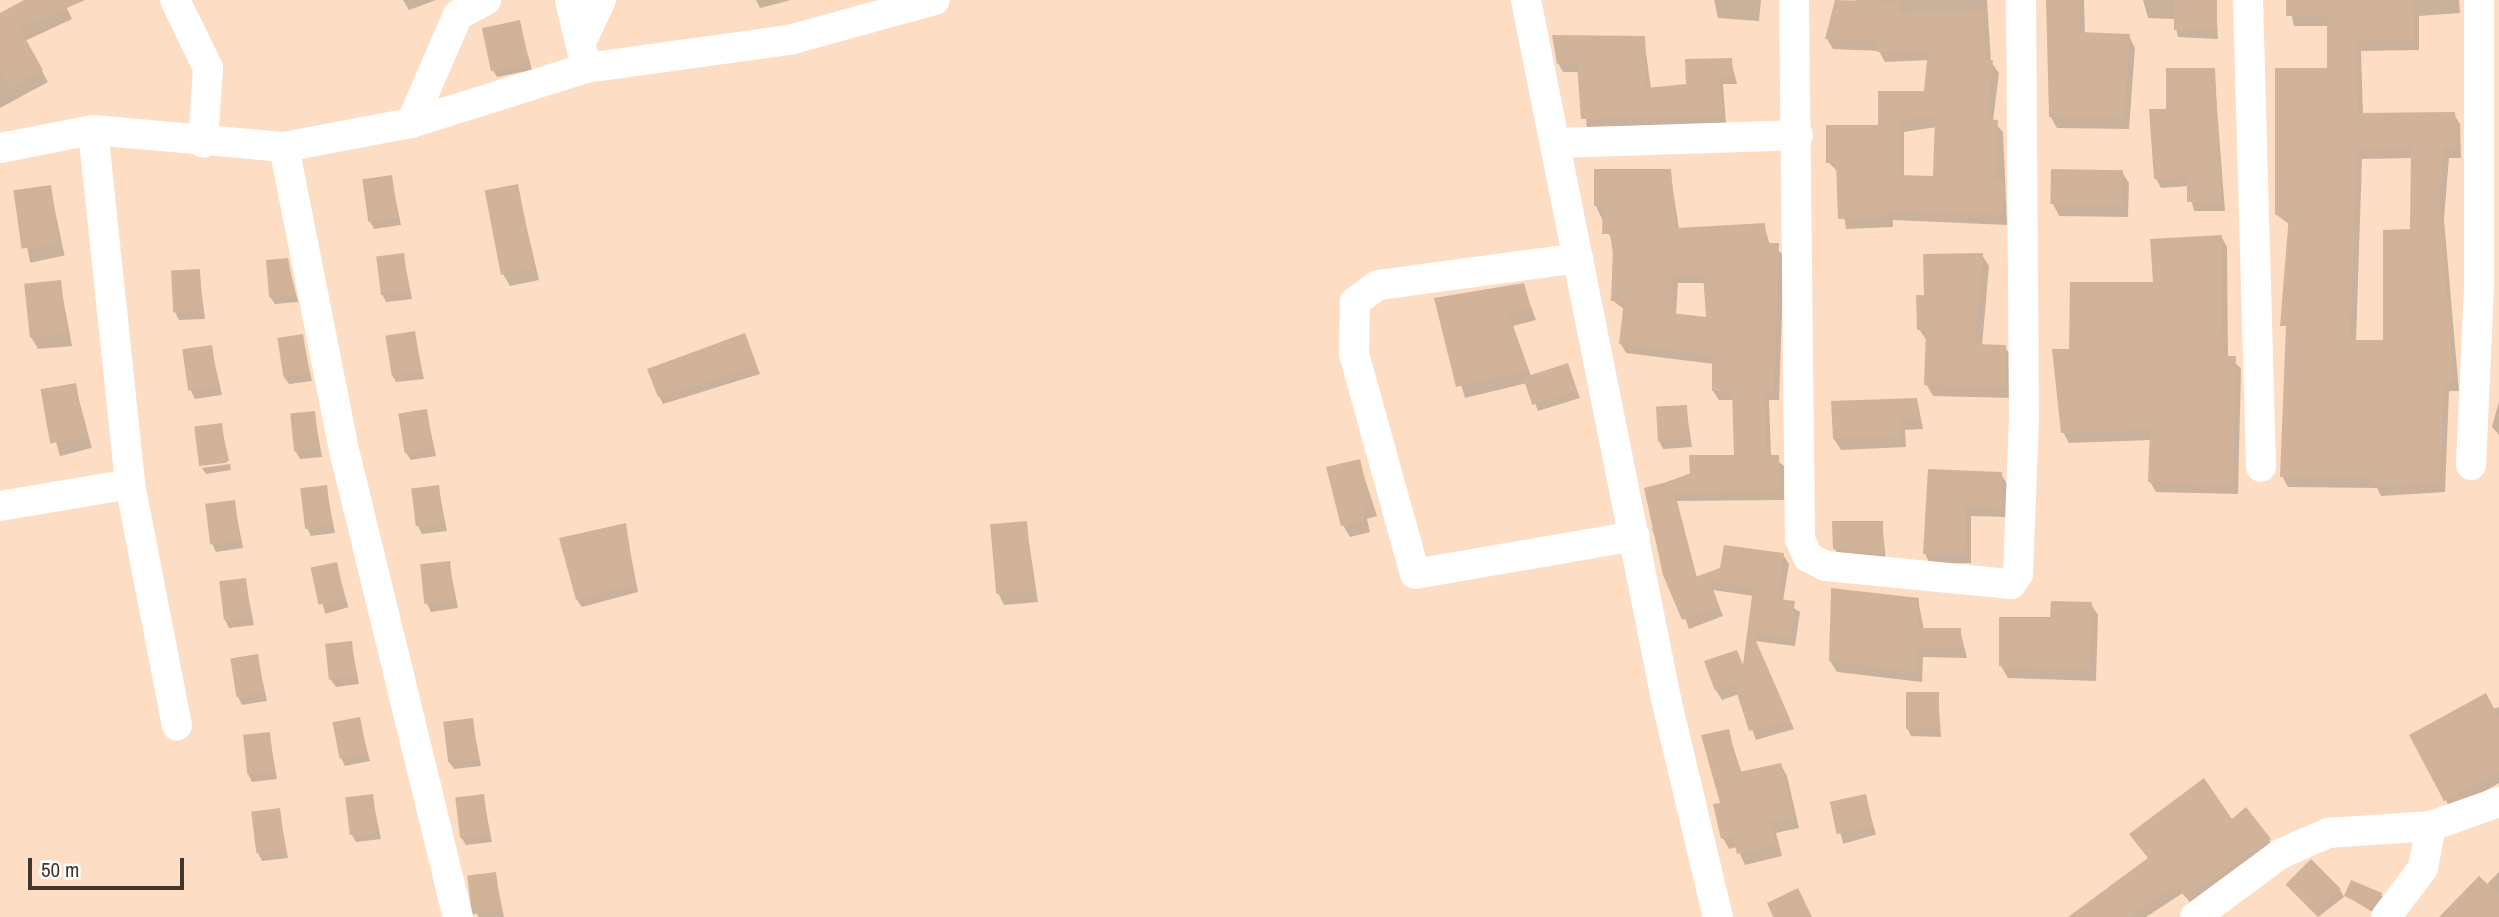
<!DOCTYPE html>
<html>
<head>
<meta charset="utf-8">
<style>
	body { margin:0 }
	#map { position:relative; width:2499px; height:917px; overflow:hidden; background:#fddec4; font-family:"Archivo Narrow",sans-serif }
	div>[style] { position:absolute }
	.shadow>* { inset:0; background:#0003; transform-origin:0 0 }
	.building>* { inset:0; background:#d1b399; transform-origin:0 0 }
	.minor>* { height:30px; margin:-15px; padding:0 15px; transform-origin:15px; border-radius:15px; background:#fff }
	span { translate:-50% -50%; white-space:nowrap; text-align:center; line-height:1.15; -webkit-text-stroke:7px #fff; paint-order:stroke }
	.scale { position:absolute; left:28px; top:858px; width:156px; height:32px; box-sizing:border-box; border:4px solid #43362c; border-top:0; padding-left:9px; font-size:21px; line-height:24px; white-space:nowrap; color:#43362c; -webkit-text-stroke:5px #fff; paint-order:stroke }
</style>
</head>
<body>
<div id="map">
	<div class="shadow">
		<div style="clip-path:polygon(28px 0,63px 0,72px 19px,25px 41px,48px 82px,0 108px,0 15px)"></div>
		<div style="clip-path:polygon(403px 0,436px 0,409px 10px)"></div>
		<div style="clip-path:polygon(791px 0,760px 8px,756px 0)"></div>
		<div style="clip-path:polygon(1714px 0,1761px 0,1759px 21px,1718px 18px)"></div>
		<div style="clip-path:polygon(evenodd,1857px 0,1987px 0,1991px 62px,1999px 73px,1993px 121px,2003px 132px,2007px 225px,1893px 220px,1893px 227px,1846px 229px,1839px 173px,1828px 162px,1925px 93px,1929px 60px,1885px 62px,1879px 51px,1833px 49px,1827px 39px,1857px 0,1937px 127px,1935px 178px,1904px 177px,1904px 132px,1937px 127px)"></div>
		<div style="clip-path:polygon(2047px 0,2084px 0,2085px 34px,2129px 36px,2135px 48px,2129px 129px,2057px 128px,2050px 116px)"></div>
		<div style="clip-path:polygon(2143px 0,2216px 0,2218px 39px,2178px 37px,2174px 19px,2148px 18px)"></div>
		<div style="clip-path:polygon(evenodd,2288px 0,2459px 0,2460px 13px,2419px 16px,2419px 50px,2361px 51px,2363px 115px,2454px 114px,2460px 124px,2461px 158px,2449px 158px,2444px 219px,2459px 391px,2449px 391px,2445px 492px,2381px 496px,2377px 488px,2288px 487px,2282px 476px,2290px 225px,2277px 215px,2329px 69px,2328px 26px,2294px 26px,2288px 0,2413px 158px,2412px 231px,2385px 341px,2356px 342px,2362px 159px,2413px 158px)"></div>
		<div style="clip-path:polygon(519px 22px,532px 70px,497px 77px,493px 70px)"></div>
		<div style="clip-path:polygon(1644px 38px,1651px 89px,1688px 86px,1731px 60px,1737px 84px,1723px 84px,1726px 124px,1587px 127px,1579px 72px,1563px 72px,1558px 63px)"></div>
		<div style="clip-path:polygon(2214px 69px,2225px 211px,2194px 211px,2188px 186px,2161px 188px,2156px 179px,2167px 110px)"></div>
		<div style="clip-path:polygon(evenodd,1670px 170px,1679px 229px,1764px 225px,1770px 245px,1784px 255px,1779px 400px,1769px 400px,1771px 456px,1784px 466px,1784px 500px,1677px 501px,1697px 578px,1783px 555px,1789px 564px,1783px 601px,1800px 612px,1795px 646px,1755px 641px,1794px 729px,1756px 740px,1739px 694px,1722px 700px,1716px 690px,1744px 668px,1754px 596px,1713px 590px,1723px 616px,1689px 629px,1652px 528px,1657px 527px,1647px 489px,1736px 457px,1734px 400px,1719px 400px,1713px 391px,1714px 364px,1626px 353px,1621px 344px,1625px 310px,1612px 300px,1613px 243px,1596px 206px,1596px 171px,1670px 170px,1678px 283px,1705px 283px,1708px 319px,1676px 316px,1678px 283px)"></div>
		<div style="clip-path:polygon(2122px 172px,2129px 183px,2128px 217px,2059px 216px,2053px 204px)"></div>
		<div style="clip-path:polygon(391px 177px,401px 225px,374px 229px,370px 222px)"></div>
		<div style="clip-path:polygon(517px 186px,539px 280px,510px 286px,503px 274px)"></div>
		<div style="left:50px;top:187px;width:70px;height:35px;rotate:78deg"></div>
		<div style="clip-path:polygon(2221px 236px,2227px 247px,2228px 358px,2241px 368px,2238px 494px,2156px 492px,2150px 482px,2151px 440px,2069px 443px,2063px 432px,2071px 351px)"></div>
		<div style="clip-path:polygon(403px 254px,412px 299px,386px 302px,382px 294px)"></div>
		<div style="clip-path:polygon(1982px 255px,1989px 266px,1982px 346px,2005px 347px,2012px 358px,2012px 398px,1933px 396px,1926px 384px,1927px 341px,1919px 329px,1925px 296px)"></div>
		<div style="clip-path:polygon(287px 259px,298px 302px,275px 304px,270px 297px)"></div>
		<div style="clip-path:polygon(199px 271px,205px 319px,179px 320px,175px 312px)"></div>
		<div style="clip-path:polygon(60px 282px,72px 346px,38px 349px,31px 337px)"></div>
		<div style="clip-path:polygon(1523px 285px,1536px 320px,1513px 326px,1531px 376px,1568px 365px,1580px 398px,1538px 411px,1527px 383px,1465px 398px,1436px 300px)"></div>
		<div style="clip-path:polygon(414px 332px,424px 379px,396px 382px,392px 375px)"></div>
		<div style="clip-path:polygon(302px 336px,312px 381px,289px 384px,284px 377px)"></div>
		<div style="clip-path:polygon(748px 343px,760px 374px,663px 404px,659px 396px)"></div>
		<div style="clip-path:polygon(211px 347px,222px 395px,195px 399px,191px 391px)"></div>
		<div style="left:75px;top:385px;width:65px;height:33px;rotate:75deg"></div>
		<div style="clip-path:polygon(1917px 399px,1923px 429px,1905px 430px,1906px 447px,1841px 450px,1834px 439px)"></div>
		<div style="clip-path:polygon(2499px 401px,2499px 435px,2492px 427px)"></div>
		<div style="clip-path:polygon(1686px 407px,1692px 447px,1663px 449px,1659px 441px)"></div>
		<div style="clip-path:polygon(426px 410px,436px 456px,411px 460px,406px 453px)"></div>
		<div style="clip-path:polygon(314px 413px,322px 457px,300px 459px,296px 452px)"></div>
		<div style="clip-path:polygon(221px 425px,229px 461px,202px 465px)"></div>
		<div style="clip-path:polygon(1359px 461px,1377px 516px,1367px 519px,1370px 532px,1350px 537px,1343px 525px)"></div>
		<div style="clip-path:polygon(230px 464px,231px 470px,206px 474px,202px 468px)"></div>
		<div style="clip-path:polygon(1930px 471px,2001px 474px,2007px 484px,2006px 517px,1971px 516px,1971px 563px,1930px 564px,1925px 554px)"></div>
		<div style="clip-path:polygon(438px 486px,447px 531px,422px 534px,418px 526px)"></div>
		<div style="clip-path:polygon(326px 487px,335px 533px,311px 536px,307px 528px)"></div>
		<div style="clip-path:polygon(234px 502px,243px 548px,216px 552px,212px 544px)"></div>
		<div style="clip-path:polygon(1882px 522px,1886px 561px,1839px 556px,1835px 549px)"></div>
		<div style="clip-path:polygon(1026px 523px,1038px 602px,1004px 605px,998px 593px)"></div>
		<div style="clip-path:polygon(625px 525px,638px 592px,582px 607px,577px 600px)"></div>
		<div style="clip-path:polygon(449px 563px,458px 608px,431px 612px,427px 604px)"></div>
		<div style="left:336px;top:564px;width:45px;height:24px;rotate:74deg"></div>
		<div style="clip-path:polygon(245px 580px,254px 625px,229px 628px,225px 620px)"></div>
		<div style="clip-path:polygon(1918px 600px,1924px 630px,1960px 630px,1967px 658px,1923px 657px,1922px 682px,1837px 672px,1830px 661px)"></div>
		<div style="clip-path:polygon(2091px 604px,2098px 615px,2096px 681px,2008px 678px,2001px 666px,2052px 619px)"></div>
		<div style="clip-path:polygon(351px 642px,359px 684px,336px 687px,331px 680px)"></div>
		<div style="clip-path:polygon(257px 656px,267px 701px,242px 705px,238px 697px)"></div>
		<div style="clip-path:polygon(1938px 694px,1941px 737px,1911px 736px,1907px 728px)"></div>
		<div style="clip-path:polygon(2499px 707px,2499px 783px,2451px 810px,2412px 736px)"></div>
		<div style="clip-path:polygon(359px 719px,370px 761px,345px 766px,341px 758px)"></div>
		<div style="clip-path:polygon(472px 720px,481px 766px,454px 769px,449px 762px)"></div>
		<div style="clip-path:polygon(1728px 731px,1742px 774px,1781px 765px,1787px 776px,1799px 828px,1776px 833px,1782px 856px,1745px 865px,1737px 847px,1729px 849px,1723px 838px)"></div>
		<div style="clip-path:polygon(269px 734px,277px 779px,252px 782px,248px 774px)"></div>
		<div style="clip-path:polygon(372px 796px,381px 839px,356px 842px,352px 835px)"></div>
		<div style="clip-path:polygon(483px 796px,492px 842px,466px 845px,461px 837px)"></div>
		<div style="left:1865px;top:796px;width:40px;height:34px;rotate:74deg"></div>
		<div style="clip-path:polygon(279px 810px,288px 858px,262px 861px,258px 853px)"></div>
		<div style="clip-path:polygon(2246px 810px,2275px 848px,2191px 904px,2183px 893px,2146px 917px,2083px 917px,2149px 859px,2131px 835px,2231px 821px)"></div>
		<div style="clip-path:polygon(2499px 872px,2499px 917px,2441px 917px,2486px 885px)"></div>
		<div style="clip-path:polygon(495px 874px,504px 917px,479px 917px,477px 914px)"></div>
		<div style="clip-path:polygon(2287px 884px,2340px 890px,2344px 897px,2318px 917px)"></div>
		<div style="clip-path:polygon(2381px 894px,2385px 902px,2376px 914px,2346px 896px)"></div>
	</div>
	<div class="building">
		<div style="clip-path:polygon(24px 0,85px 0,20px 29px,43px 70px,10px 89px,0 71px,0 13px)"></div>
		<div style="clip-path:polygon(evenodd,1835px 0,1899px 2px,1899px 13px,1983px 10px,1986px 60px,1993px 60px,1987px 119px,1998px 120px,1995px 179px,2004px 180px,2002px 215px,1887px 210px,1888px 217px,1838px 219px,1836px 162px,1826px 163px,1826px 125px,1878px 125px,1878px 91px,1924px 91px,1928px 50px,1877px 52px,1877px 40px,1825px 39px,1835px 0,1935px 116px,1933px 176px,1899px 175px,1899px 121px,1935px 116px)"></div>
		<div style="clip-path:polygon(2046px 0,2079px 0,2080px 32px,2130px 34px,2124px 117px,2049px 117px)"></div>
		<div style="left:2174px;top:0;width:43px;height:30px"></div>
		<div style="clip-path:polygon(evenodd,2286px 0,2413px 0,2414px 40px,2356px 41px,2358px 113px,2455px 112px,2456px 148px,2444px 148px,2439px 207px,2454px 381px,2444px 381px,2440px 482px,2373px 485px,2373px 478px,2280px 477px,2286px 326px,2280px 326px,2289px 215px,2275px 215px,2275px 68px,2327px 68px,2327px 16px,2286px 16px,2286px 0,2411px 148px,2410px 229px,2383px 230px,2383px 340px,2350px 340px,2357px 149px,2411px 148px)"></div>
		<div style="left:520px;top:20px;width:44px;height:39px;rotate:78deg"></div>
		<div style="clip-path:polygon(1552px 35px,1645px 36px,1647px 88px,1686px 84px,1685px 59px,1732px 58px,1733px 76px,1719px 76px,1722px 116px,1581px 119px,1577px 64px,1557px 64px)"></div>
		<div style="clip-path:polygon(2166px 68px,2215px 68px,2221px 203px,2187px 202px,2187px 177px,2154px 179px,2149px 109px,2166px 109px)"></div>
		<div style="clip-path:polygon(evenodd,1594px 169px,1671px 169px,1676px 228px,1765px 223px,1766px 243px,1779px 243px,1774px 391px,1765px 391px,1767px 455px,1779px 455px,1780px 491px,1673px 492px,1695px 577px,1720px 568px,1724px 545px,1784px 553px,1778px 599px,1795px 601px,1790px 637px,1752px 632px,1790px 719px,1749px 731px,1734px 684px,1715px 691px,1704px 661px,1737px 650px,1743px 665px,1753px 588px,1710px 581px,1719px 606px,1682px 620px,1663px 575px,1644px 488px,1690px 476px,1689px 455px,1734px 455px,1732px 391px,1712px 391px,1712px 355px,1619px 344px,1624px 301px,1611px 301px,1613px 254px,1610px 234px,1602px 234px,1603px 206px,1594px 206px,1594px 169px,1673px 274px,1703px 274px,1706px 317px,1671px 313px,1673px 274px)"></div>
		<div style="left:2051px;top:169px;width:72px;height:35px;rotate:1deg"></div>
		<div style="left:392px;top:175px;width:43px;height:30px;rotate:82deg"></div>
		<div style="left:518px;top:184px;width:86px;height:34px;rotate:79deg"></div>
		<div style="left:51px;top:185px;width:59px;height:38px;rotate:82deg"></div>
		<div style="clip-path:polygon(2222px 235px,2223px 356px,2236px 356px,2233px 485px,2148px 482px,2150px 430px,2061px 433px,2052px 349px,2069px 349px,2070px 282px,2153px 282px,2150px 239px)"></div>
		<div style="left:404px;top:253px;width:39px;height:28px;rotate:83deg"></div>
		<div style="clip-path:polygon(1983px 253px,1975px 344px,2006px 345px,2006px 387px,1924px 385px,1926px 330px,1917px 330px,1916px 295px,1924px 295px,1923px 254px)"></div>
		<div style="clip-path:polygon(288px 258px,295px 295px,269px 297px,266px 260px)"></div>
		<div style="left:200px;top:269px;width:42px;height:29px;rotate:87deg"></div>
		<div style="left:61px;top:280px;width:54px;height:37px;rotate:84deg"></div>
		<div style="clip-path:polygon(1524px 283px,1531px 308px,1508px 314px,1528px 370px,1456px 387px,1434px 298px)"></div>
		<div style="left:415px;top:331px;width:40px;height:30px;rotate:81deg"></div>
		<div style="clip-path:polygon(745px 333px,757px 366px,658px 397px,647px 369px)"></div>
		<div style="left:303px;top:334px;width:40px;height:26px;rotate:81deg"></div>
		<div style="left:212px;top:345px;width:42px;height:30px;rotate:82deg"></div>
		<div style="left:1568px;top:363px;width:29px;height:47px;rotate:72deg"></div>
		<div style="left:76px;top:383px;width:55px;height:36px;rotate:80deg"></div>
		<div style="clip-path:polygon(1917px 398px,1918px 419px,1900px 419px,1900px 436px,1833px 439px,1831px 401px)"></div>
		<div style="left:1687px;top:405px;width:35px;height:31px;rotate:87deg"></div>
		<div style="left:427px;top:409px;width:40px;height:29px;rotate:81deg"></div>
		<div style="left:315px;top:411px;width:38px;height:25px;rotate:84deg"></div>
		<div style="left:222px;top:423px;width:40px;height:28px;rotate:83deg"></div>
		<div style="clip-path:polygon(1360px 459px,1371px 505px,1362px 507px,1365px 520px,1341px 526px,1326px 467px)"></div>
		<div style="clip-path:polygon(1928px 469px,2002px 472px,2001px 508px,1966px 506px,1967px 554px,1923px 554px)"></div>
		<div style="left:327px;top:485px;width:41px;height:27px;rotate:83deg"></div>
		<div style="left:439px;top:485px;width:38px;height:28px;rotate:83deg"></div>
		<div style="left:235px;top:500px;width:41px;height:30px;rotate:83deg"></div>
		<div style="left:1027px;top:521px;width:70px;height:37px;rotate:85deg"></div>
		<div style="clip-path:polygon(1832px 521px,1883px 521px,1883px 554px,1833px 549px)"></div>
		<div style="clip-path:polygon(626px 523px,635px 584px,576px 600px,559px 538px)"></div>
		<div style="left:450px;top:561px;width:40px;height:30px;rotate:84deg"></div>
		<div style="left:337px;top:562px;width:38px;height:27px;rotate:78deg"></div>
		<div style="left:246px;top:578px;width:39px;height:27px;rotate:83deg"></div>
		<div style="clip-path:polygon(1831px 588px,1919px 598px,1918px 628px,1961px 628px,1961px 648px,1917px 647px,1917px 672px,1829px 661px)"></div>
		<div style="clip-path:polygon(2051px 601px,2092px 602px,2090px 670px,1999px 666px,1999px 617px,2050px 617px)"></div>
		<div style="left:352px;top:641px;width:36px;height:27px;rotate:84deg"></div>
		<div style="left:258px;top:654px;width:39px;height:28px;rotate:81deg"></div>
		<div style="left:1906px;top:692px;width:33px;height:37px"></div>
		<div style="clip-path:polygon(2486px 693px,2499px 718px,2499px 772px,2444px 801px,2409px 735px)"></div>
		<div style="left:360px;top:717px;width:37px;height:28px;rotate:79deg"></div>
		<div style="left:473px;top:718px;width:41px;height:30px;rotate:83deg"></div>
		<div style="clip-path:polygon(1729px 729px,1739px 772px,1781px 763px,1794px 817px,1771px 822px,1776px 845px,1737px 854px,1733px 836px,1721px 839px,1713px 804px,1720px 803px,1701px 735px)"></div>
		<div style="left:270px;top:732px;width:40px;height:27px;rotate:84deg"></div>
		<div style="clip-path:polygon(2204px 778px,2232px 819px,2246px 807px,2271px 839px,2185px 897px,2177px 885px,2129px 917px,2068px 917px,2148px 858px,2129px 834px)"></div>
		<div style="left:373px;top:794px;width:38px;height:28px;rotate:83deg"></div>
		<div style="left:484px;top:794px;width:41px;height:29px;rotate:83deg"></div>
		<div style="left:1866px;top:794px;width:33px;height:37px;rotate:78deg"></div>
		<div style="left:280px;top:808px;width:42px;height:29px;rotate:83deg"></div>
		<div style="left:2311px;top:859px;width:42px;height:36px;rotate:45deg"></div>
		<div style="left:496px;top:872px;width:39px;height:29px;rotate:83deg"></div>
		<div style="clip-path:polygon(2479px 876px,2499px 895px,2499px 917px,2439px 917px)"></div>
		<div style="clip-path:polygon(2351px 880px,2382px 893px,2371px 908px,2344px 896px)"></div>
		<div style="clip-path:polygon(1798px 888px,1812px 917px,1773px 917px,1767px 903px)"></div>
	</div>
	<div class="minor">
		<div style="left:175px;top:0;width:76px;rotate:64.1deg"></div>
		<div style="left:208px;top:68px;width:75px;rotate:93.8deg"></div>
		<div style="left:570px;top:0;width:70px;rotate:76.8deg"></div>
		<div style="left:1526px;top:0;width:713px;rotate:78.67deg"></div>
		<div style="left:1666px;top:699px;width:224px;rotate:76.6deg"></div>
		<div style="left:1794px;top:0;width:539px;rotate:89.36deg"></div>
		<div style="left:1800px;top:539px;width:20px;rotate:66deg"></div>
		<div style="left:1808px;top:557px;width:20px;rotate:27deg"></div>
		<div style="left:1826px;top:566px;width:186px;rotate:5.6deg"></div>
		<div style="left:2011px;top:584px;width:12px;rotate:-55deg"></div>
		<div style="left:2018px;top:574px;width:153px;rotate:-87.8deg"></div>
		<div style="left:2024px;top:421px;width:421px;rotate:-90.4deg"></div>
		<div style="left:2248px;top:0;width:467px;rotate:88.4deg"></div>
		<div style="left:583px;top:38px;width:42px;rotate:-64.7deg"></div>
		<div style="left:411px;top:123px;width:118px;rotate:-66.5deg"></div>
		<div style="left:458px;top:15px;width:32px;rotate:-28deg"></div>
		<div style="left:93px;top:130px;width:356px;rotate:84deg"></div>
		<div style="left:130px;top:484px;width:246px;rotate:79deg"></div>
		<div style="left:1559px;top:143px;width:239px;rotate:-1.9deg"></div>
		<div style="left:284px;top:147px;width:313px;rotate:78.8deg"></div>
		<div style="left:345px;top:454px;width:477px;rotate:76.3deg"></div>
		<div style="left:0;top:148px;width:95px;rotate:-11deg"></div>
		<div style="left:93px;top:130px;width:192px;rotate:5.1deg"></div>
		<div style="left:284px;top:147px;width:129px;rotate:-10.7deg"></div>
		<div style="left:411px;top:123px;width:183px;rotate:-17.4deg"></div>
		<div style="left:586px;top:68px;width:205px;rotate:-7.9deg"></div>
		<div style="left:789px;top:40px;width:151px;rotate:-15.3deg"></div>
		<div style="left:1578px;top:258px;width:202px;rotate:172.3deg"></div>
		<div style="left:1378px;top:285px;width:29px;rotate:144deg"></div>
		<div style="left:1355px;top:302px;width:52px;rotate:91.1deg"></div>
		<div style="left:1354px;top:354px;width:228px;rotate:74.5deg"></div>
		<div style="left:1415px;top:574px;width:223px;rotate:-9.8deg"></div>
		<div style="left:2471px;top:465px;width:176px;rotate:-87.4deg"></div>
		<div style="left:2479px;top:289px;width:289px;rotate:-90deg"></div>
		<div style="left:0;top:506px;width:132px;rotate:-9.6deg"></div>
		<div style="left:2195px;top:917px;width:106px;rotate:-36.5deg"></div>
		<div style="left:2280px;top:854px;width:52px;rotate:-23.6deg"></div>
		<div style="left:2328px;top:833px;width:103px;rotate:-3.9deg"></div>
		<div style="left:2431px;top:826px;width:72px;rotate:-19.4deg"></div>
		<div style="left:2386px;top:917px;width:61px;rotate:-52.9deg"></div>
		<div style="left:2423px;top:868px;width:43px;rotate:-79.2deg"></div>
	</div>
	<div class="scale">50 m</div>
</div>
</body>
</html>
